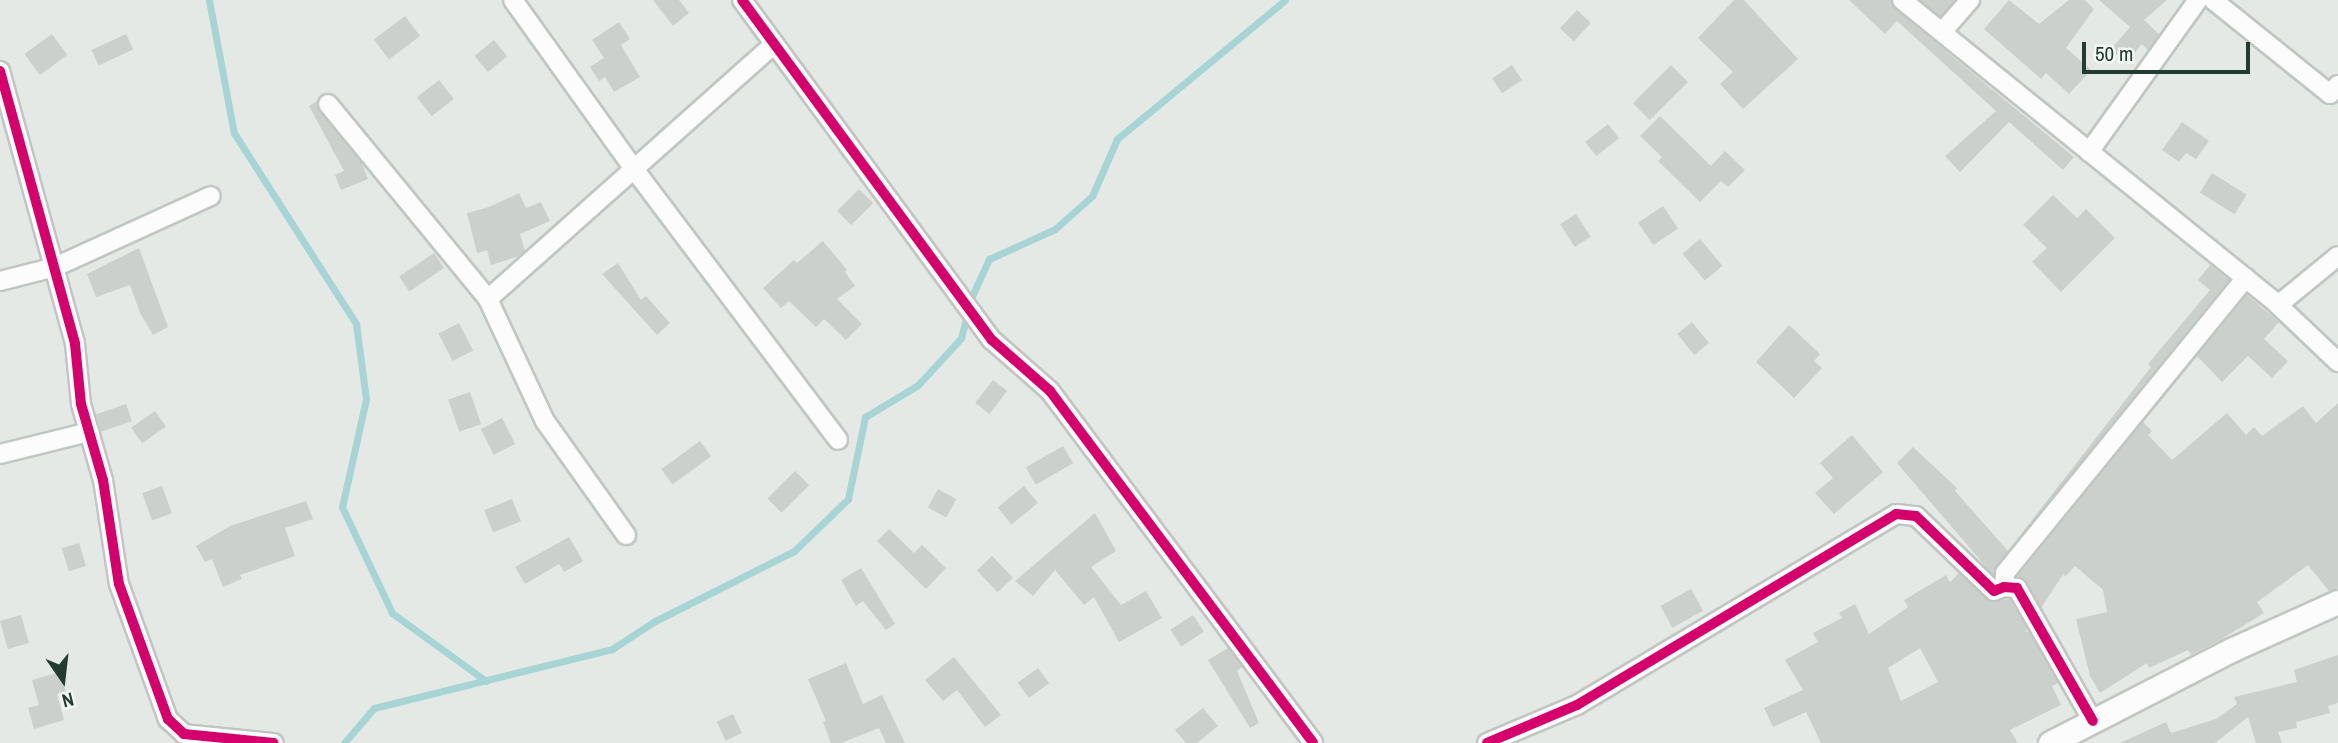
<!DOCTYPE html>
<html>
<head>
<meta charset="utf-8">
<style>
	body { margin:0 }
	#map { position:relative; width:2338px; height:743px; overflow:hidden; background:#e4e9e6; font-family:"Archivo Narrow",sans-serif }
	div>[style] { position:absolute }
	.stream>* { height:7px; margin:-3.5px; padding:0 3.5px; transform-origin:3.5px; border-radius:3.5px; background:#a7d5d4 }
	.building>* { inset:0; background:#cbd0cd; transform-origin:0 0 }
	.roads { filter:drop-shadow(2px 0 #c1c6c3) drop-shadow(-2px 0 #c1c6c3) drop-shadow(0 2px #c1c6c3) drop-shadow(0 -2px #c1c6c3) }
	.minor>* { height:18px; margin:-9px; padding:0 9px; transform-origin:9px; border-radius:9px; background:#fbfcfb }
	.tertiary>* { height:23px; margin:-11.5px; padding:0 11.5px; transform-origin:11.5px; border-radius:11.5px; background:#fbfcfb }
	.cycleway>* { height:10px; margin:-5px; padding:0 5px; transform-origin:5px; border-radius:5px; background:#d6006c }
	span { translate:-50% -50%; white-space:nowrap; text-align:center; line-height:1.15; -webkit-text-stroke:7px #f2f8f4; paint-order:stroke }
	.north { position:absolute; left:28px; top:645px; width:70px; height:70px; -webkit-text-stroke:5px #f2f8f4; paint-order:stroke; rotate:166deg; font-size:19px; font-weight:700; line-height:28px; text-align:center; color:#233b31 }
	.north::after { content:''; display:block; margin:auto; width:24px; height:32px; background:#233b31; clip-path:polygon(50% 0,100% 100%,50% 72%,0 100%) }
	.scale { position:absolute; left:2082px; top:42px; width:168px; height:32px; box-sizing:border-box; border:4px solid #233b31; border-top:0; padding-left:9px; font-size:21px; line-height:24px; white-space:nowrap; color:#233b31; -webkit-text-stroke:5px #f2f8f4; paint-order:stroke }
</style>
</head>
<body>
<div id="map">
	<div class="stream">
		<div style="left:209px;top:0;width:135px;rotate:79.4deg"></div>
		<div style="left:234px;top:133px;width:227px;rotate:57.4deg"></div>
		<div style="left:356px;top:324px;width:76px;rotate:82.4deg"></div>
		<div style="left:366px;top:399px;width:111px;rotate:102.5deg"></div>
		<div style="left:342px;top:507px;width:117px;rotate:64.7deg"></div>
		<div style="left:392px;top:613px;width:116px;rotate:35.9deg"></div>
		<div style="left:344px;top:743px;width:46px;rotate:-49.4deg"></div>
		<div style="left:374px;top:708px;width:245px;rotate:-13.9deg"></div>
		<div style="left:612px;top:649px;width:51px;rotate:-33.1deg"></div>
		<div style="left:655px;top:621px;width:156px;rotate:-26.7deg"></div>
		<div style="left:794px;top:551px;width:75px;rotate:-43.9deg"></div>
		<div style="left:848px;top:499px;width:84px;rotate:-78.3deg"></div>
		<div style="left:865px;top:417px;width:62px;rotate:-31.1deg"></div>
		<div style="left:918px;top:385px;width:64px;rotate:-47.5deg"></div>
		<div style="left:961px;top:338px;width:43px;rotate:-75.3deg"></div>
		<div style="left:972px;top:296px;width:41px;rotate:-65.3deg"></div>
		<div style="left:989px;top:259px;width:72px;rotate:-24.4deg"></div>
		<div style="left:1055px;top:229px;width:50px;rotate:-41.7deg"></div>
		<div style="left:1092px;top:196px;width:62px;rotate:-66.3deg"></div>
		<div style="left:1117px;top:139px;width:218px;rotate:-39.6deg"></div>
	</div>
	<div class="building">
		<div style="clip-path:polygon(653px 0,679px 0,689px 13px,673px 26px)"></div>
		<div style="clip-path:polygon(1734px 0,1744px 0,1798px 59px,1743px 109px,1720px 84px,1733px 72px,1698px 38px)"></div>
		<div style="clip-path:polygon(1849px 0,1891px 0,1895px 9px,2074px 157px,2063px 170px,2009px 122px,1960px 172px,1945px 156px,1996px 111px,1897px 21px,1885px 34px)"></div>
		<div style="clip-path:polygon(1920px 0,1955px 0,1940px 17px)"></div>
		<div style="clip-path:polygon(2009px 0,2039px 24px,2069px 0,2085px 0,2094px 9px,2066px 48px,2091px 70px,2069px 94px,2046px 73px,2041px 79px,1984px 29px)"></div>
		<div style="clip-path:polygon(2099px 0,2167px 0,2144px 20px,2159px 34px,2148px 50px,2142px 44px,2126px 63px,2111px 49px,2130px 27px)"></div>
		<div style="left:1577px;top:10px;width:19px;height:25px;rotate:43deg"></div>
		<div style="left:405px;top:16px;width:25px;height:39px;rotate:53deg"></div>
		<div style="clip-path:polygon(619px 22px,630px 39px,621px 45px,640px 77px,614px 92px,605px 77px,599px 81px,590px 67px,604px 58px,592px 40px)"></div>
		<div style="left:52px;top:34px;width:26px;height:34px;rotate:54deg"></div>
		<div style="left:126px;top:34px;width:17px;height:38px;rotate:65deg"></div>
		<div style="left:494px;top:40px;width:21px;height:25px;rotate:51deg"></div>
		<div style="left:1512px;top:65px;width:18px;height:24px;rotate:56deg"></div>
		<div style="left:1671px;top:65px;width:24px;height:54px;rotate:45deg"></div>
		<div style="left:439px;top:80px;width:24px;height:28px;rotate:52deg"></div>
		<div style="clip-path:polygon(317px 101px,319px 111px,362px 164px,368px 179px,341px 190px,335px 175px,344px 171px,309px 106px)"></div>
		<div style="clip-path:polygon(1660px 116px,1711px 166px,1725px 151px,1745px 170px,1728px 187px,1721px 181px,1700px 202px,1658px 161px,1662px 157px,1640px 136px)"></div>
		<div style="clip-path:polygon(2182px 122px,2209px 141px,2196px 159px,2186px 153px,2179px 162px,2162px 150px)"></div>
		<div style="left:1608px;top:124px;width:18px;height:29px;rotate:52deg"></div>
		<div style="left:2212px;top:173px;width:41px;height:23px;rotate:32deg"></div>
		<div style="left:859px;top:189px;width:20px;height:31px;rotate:45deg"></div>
		<div style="clip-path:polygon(519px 193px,526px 208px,541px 202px,550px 221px,520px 234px,525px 251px,519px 256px,491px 265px,487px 250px,477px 253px,467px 213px,489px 207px)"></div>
		<div style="clip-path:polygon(2053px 195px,2077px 218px,2086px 209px,2115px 238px,2061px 292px,2032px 262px,2047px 248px,2023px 225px)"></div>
		<div style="left:1663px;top:206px;width:27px;height:30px;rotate:56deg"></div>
		<div style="left:1576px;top:214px;width:27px;height:19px;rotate:57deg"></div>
		<div style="left:1700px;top:239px;width:35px;height:23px;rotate:50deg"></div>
		<div style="clip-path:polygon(823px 241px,847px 270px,845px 272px,855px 286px,837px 299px,862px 324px,846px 340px,824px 319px,816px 327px,789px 301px,781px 308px,763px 288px,794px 260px,797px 263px)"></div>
		<div style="clip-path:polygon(139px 248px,168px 327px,153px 335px,140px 313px,130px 285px,96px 297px,87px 274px)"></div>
		<div style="left:434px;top:253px;width:18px;height:42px;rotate:56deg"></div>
		<div style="clip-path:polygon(618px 263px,641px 300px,646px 296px,670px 323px,657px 335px,602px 274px)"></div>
		<div style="clip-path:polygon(2210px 265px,2229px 280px,1996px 566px,1993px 575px,1897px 463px,1913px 447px,1957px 488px,1955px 491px,2008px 551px,2151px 367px,2148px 364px,2210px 290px,2198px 280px)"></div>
		<div style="clip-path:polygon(2247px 295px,2279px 322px,2264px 339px,2288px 361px,2272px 378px,2248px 356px,2222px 382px,2197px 356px)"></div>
		<div style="left:1692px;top:322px;width:27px;height:19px;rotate:51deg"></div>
		<div style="left:459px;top:323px;width:31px;height:23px;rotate:63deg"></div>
		<div style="clip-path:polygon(1789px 325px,1820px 354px,1814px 361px,1822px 368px,1794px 398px,1756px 362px)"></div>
		<div style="left:993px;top:380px;width:18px;height:29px;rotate:38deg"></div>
		<div style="left:470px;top:392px;width:34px;height:23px;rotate:71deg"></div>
		<div style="clip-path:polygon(2338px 403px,2338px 588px,2329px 591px,2308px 565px,2257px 602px,2264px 613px,2220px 640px,2191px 655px,2188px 650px,2149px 668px,2147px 663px,2100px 693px,2090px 676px,2076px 619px,2107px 612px,2103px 590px,2075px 566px,2065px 577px,2064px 573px,2041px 608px,2026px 582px,2017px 577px,2143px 422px,2152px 431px,2148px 435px,2172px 460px,2227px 413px,2246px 435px,2254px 427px,2262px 436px,2303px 406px,2316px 423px)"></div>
		<div style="left:126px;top:404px;width:18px;height:32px;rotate:71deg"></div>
		<div style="left:155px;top:411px;width:19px;height:29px;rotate:55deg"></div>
		<div style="left:502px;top:418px;width:29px;height:24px;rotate:63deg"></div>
		<div style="clip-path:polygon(1852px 435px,1883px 472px,1834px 514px,1815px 493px,1833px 478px,1820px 463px)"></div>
		<div style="left:700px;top:441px;width:19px;height:48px;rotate:54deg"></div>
		<div style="left:1063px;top:446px;width:20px;height:43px;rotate:60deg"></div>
		<div style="left:795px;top:471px;width:20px;height:39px;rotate:45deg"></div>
		<div style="left:162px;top:486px;width:29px;height:21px;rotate:70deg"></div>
		<div style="left:1024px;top:486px;width:22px;height:34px;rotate:51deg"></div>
		<div style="left:938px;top:489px;width:21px;height:21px;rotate:29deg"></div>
		<div style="left:512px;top:499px;width:24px;height:30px;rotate:68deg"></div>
		<div style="clip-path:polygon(306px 501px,313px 519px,285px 528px,295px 556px,240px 575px,242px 579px,223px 587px,212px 559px,205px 562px,196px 546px,230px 526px)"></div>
		<div style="clip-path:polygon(1095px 513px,1116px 551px,1091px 567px,1121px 605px,1146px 591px,1162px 618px,1119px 642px,1094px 597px,1084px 605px,1055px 570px,1033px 596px,1015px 581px)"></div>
		<div style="clip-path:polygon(889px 529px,914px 553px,922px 545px,946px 568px,926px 589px,877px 541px)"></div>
		<div style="clip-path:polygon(569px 537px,583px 561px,564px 572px,559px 564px,525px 584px,515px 567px)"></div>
		<div style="left:79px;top:543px;width:24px;height:18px;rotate:73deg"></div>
		<div style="left:992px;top:556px;width:30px;height:21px;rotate:46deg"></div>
		<div style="clip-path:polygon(861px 568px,895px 624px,886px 630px,863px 601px,856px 606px,841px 580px)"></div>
		<div style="clip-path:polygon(evenodd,1959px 573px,1991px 602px,2010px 599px,2027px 629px,2025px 632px,2029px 631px,2058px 683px,2052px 686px,2061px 705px,2010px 730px,2018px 743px,1821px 743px,1806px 712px,1773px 727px,1764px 708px,1803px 690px,1785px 660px,1818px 642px,1813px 633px,1842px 618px,1839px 613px,1855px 604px,1869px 634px,1908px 607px,1904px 600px,1946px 575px,1950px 582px,1959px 573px,1920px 648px,1938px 682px,1901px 701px,1888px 668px,1920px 648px)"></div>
		<div style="left:1691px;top:589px;width:25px;height:35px;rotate:61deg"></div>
		<div style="left:21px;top:615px;width:29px;height:22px;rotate:74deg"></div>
		<div style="left:1193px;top:615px;width:20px;height:27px;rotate:57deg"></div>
		<div style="clip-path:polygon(1228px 648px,1242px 667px,1237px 671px,1259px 723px,1250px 728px,1208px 660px)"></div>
		<div style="clip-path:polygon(2338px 655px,2338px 703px,2328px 706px,2330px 713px,2296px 722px,2297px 728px,2278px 732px,2282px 743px,2256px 743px,2248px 717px,2215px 743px,2120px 743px,2166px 722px,2171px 733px,2216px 719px,2237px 704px,2234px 697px,2297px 682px,2294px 670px)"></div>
		<div style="clip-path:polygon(954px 657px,1001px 715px,985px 727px,957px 690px,943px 701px,925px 680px)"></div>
		<div style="clip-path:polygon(846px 663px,863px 704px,882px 695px,905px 743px,886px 743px,879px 728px,841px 743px,831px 743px,823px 722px,826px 721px,808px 679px)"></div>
		<div style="left:1038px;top:668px;width:19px;height:25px;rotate:54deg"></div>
		<div style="clip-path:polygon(60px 672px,66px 692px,57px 694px,64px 720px,34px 729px,28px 708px,39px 705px,32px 680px)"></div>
		<div style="clip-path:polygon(1203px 708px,1218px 726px,1197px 743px,1186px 743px,1175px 730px)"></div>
		<div style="left:733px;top:714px;width:21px;height:18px;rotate:65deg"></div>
	</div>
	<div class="roads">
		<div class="minor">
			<div style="left:513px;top:0;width:208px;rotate:54.4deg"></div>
			<div style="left:634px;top:169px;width:339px;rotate:53deg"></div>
			<div style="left:742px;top:0;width:422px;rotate:53.7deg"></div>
			<div style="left:992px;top:340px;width:77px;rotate:41.3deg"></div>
			<div style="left:1050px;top:391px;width:439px;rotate:53.2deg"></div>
			<div style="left:1902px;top:0;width:484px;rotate:39deg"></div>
			<div style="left:2278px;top:305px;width:83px;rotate:43.5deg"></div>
			<div style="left:2213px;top:0;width:150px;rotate:38.8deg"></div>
			<div style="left:2330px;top:94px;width:12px;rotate:-48deg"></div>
			<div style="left:1942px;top:32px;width:43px;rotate:-48.8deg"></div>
			<div style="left:0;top:71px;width:283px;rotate:74.6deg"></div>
			<div style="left:75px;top:344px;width:60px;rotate:84.3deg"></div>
			<div style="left:81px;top:404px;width:79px;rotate:73.9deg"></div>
			<div style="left:103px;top:480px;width:105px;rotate:81.3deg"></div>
			<div style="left:119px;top:584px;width:144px;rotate:70.1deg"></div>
			<div style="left:168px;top:719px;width:22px;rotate:43deg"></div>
			<div style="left:184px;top:734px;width:90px;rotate:5.7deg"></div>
			<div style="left:328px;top:104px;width:252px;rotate:50.6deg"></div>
			<div style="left:488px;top:299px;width:135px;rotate:65deg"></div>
			<div style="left:545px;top:421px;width:140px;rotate:54.6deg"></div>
			<div style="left:2089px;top:152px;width:187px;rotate:-54.4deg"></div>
			<div style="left:0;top:281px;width:57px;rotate:-14.3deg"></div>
			<div style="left:55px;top:267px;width:171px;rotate:-24.5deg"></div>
			<div style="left:488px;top:299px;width:383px;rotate:-41.7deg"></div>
			<div style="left:2278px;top:305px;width:77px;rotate:-39.2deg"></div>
			<div style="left:0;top:454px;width:92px;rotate:-13.9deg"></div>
			<div style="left:2004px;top:587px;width:14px;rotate:-86deg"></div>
			<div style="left:2005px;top:573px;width:381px;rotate:-50.8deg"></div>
			<div style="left:1487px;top:743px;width:98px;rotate:-22.9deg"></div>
			<div style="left:1577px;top:705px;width:372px;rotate:-30.9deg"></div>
			<div style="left:1896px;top:514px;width:20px;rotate:6deg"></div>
			<div style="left:1916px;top:516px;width:108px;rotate:43.9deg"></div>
			<div style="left:1994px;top:591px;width:11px;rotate:-22deg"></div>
			<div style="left:2004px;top:587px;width:13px;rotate:4deg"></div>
			<div style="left:2017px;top:588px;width:153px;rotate:60.3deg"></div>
		</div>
		<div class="tertiary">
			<div style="left:2050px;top:743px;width:203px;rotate:-27.2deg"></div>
			<div style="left:2231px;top:650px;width:117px;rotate:-24.2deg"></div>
		</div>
	</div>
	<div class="cycleway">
		<div style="left:742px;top:0;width:422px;rotate:53.7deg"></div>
		<div style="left:992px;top:340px;width:77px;rotate:41.3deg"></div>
		<div style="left:1050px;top:391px;width:439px;rotate:53.2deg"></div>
		<div style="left:0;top:71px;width:283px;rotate:74.6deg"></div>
		<div style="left:75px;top:344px;width:60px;rotate:84.3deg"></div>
		<div style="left:81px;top:404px;width:79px;rotate:73.9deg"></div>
		<div style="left:103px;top:480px;width:105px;rotate:81.3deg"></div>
		<div style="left:119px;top:584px;width:144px;rotate:70.1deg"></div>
		<div style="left:168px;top:719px;width:22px;rotate:43deg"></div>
		<div style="left:184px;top:734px;width:90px;rotate:5.7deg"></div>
		<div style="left:1487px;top:743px;width:98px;rotate:-22.9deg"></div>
		<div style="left:1577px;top:705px;width:372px;rotate:-30.9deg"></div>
		<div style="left:1896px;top:514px;width:20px;rotate:6deg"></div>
		<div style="left:1916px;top:516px;width:108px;rotate:43.9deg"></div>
		<div style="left:1994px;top:591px;width:11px;rotate:-22deg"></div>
		<div style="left:2004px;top:587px;width:13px;rotate:4deg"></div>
		<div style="left:2017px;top:588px;width:153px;rotate:60.3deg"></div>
	</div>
	<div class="north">N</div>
	<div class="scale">50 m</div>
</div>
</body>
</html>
